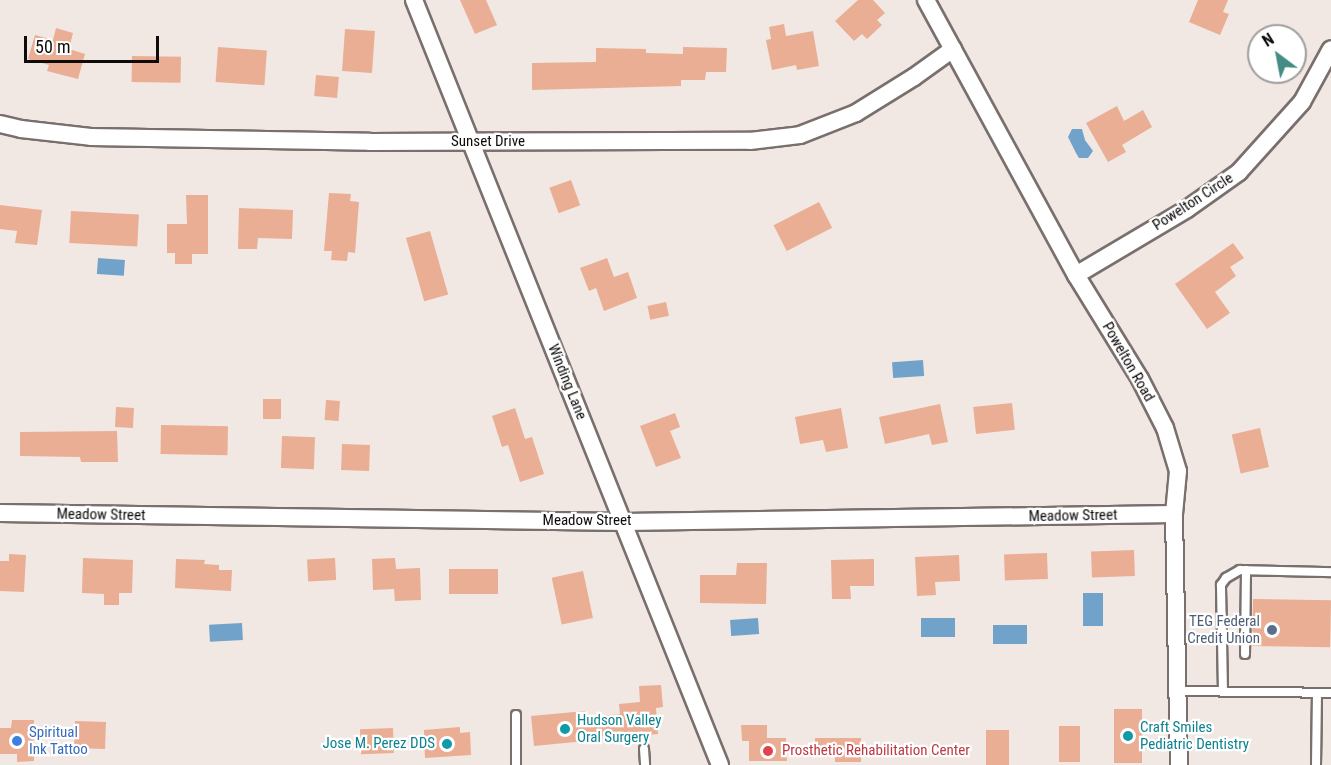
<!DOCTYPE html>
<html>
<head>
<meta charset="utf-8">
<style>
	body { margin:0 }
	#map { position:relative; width:1331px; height:765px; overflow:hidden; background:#f1e8e3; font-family:"Roboto Condensed",sans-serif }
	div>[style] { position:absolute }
	.water>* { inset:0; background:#71a2ca; transform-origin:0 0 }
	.building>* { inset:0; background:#e9ae93; transform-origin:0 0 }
	.roads { filter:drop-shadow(2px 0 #79706d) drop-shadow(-2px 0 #79706d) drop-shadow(0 2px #79706d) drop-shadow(0 -2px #79706d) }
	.lane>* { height:8px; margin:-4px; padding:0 4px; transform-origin:4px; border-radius:4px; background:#fff }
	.street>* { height:16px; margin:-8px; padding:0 8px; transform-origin:8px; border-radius:8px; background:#fff }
	.dots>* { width:16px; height:16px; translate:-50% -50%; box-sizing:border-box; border:3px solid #fff; border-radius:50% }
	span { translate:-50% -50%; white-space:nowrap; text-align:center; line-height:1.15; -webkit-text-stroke:4.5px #fff; paint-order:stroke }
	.street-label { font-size:15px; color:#0e0b0a }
	.service-label { font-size:15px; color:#4e5e75 }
	.right { translate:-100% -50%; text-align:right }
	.culture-label { font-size:15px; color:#0d838f }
	.left { translate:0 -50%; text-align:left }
	.shop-label { font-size:15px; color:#366cbe }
	.health-label { font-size:15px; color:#be3a42 }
	.north { position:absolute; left:1247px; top:24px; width:60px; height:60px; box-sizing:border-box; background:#fff; border:2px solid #9f9d9d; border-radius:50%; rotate:328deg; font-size:16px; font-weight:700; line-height:24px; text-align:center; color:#0e0b0a }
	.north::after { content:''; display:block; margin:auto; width:21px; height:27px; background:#458c84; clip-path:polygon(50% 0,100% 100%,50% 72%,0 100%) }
	.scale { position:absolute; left:24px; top:36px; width:135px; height:27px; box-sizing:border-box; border:3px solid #0e0b0a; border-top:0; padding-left:8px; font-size:18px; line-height:21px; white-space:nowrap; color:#0e0b0a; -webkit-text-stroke:4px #fff; paint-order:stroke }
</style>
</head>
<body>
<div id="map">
	<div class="water">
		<div style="clip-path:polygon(1072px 129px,1082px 129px,1085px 140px,1093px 151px,1088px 158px,1079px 158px,1076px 153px,1068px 137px)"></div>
		<div style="left:98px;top:258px;width:27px;height:16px;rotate:4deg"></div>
		<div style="left:923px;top:360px;width:16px;height:31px;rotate:86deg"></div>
		<div style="left:1083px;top:593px;width:20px;height:33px"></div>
		<div style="left:758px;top:618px;width:16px;height:28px;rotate:86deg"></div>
		<div style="left:921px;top:618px;width:34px;height:19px"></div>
		<div style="left:242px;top:623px;width:17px;height:33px;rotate:87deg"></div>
		<div style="left:1027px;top:625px;width:19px;height:34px;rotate:90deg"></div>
	</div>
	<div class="building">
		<div style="clip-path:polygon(460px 0,486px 0,497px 25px,475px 34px)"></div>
		<div style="clip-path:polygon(858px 0,873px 0,885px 13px,877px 20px,882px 25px,867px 39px,862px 34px,854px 41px,835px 21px)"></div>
		<div style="clip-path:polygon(1198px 0,1228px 0,1223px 12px,1229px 14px,1220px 35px,1189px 22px)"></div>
		<div style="clip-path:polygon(784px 24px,786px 36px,813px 31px,819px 66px,797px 70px,796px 65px,772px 70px,766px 40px,771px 39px,769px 27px)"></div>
		<div style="clip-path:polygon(56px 28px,73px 33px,69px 49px,85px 54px,78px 79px,47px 71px,49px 65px,28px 59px,35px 35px,53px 40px)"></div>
		<div style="left:345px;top:29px;width:30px;height:42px;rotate:4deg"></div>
		<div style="left:218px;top:47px;width:49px;height:35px;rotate:4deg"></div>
		<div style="clip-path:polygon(683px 47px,727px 48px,726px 72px,706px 72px,705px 80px,681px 80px,681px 86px,532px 90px,532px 63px,596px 62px,596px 48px,646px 49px,646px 53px,683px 54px)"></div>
		<div style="left:132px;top:56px;width:49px;height:26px;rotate:1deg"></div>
		<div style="left:316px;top:75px;width:23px;height:21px;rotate:5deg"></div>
		<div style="clip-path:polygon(1117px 106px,1124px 121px,1143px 110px,1152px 127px,1122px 145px,1126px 152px,1108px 162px,1086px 123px)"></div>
		<div style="left:571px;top:180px;width:27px;height:23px;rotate:70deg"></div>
		<div style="clip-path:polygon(329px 193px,351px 194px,350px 201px,359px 202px,355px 253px,348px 252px,347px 261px,331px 260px,332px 251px,324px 251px)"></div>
		<div style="clip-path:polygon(186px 195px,208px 195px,208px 254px,192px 254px,192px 264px,175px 264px,175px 253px,167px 253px,167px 224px,187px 224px)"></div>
		<div style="left:819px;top:202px;width:29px;height:51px;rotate:63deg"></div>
		<div style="clip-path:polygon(0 205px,42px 210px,37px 245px,15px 243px,17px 231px,0 229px)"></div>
		<div style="clip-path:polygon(239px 208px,293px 210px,292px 239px,258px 238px,257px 249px,238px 249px)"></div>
		<div style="left:71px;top:211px;width:68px;height:32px;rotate:3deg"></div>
		<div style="left:430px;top:231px;width:66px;height:25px;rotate:74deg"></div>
		<div style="clip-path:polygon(1233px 243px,1244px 258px,1230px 267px,1236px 276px,1215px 292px,1230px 313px,1207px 329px,1175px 284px)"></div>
		<div style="clip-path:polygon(607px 258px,614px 277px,628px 272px,637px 298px,604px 311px,596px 288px,589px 291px,580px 268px)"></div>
		<div style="left:666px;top:302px;width:14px;height:19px;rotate:78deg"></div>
		<div style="left:263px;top:399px;width:18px;height:20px"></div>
		<div style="left:326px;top:400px;width:14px;height:20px;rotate:4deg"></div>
		<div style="left:1012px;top:403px;width:27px;height:39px;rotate:84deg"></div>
		<div style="clip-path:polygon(940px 404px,948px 442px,932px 445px,929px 434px,885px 444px,879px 417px)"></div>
		<div style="left:116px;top:407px;width:18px;height:20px;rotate:3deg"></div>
		<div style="clip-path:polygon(515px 408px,525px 439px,532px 437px,544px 474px,520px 482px,508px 445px,502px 447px,492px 416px)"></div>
		<div style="clip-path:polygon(841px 408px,848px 448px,826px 452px,823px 440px,800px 444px,795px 417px)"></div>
		<div style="clip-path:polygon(675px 413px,680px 427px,670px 431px,681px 458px,656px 467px,640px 426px)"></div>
		<div style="left:161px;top:425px;width:67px;height:29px;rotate:1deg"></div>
		<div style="left:1260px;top:428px;width:40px;height:29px;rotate:77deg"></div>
		<div style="clip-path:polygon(117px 431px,118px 462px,81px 462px,80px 457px,20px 456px,20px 432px)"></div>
		<div style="left:282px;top:436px;width:33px;height:32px;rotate:2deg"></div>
		<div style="left:342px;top:444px;width:28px;height:26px;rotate:2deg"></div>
		<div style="left:1134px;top:550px;width:26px;height:43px;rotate:88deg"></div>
		<div style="left:1047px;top:553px;width:26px;height:43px;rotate:88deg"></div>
		<div style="clip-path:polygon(9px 554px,26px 555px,24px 592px,0 591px,0 561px,9px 561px)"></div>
		<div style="clip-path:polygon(959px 555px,960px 581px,935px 582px,936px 595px,917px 596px,915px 557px)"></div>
		<div style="clip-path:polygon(83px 558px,133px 560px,132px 593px,119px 593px,119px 605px,104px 605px,104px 594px,82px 593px)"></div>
		<div style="left:335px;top:558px;width:22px;height:28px;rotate:87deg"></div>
		<div style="clip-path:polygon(395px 558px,396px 569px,420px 568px,421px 600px,395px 601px,394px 589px,373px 590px,372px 559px)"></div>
		<div style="clip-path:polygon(176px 559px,205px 560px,204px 564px,219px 565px,219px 570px,232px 570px,231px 591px,175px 588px)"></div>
		<div style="clip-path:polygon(874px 559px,874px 586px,850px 586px,851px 599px,832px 599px,831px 560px)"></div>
		<div style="clip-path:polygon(737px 563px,767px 563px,766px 604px,700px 603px,700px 575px,736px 575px)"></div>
		<div style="left:449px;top:569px;width:49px;height:25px"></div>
		<div style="left:583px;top:571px;width:48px;height:32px;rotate:78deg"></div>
		<div style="left:1253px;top:599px;width:78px;height:47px;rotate:1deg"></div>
		<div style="clip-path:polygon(661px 685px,663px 707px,656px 708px,658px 734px,534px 746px,531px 716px,585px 711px,586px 717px,620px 714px,619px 704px,640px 702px,639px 686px)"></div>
		<div style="left:1142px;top:709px;width:54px;height:28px;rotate:90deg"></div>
		<div style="clip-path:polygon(12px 720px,34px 720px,34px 761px,17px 762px,17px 754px,0 754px,0 728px,11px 728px)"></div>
		<div style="left:75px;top:721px;width:31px;height:27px;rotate:2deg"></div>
		<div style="clip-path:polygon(741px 725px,767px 725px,767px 738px,786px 738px,787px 761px,749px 761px,749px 741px,742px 741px)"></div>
		<div style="left:1059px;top:726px;width:21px;height:36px"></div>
		<div style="clip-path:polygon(460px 727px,460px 733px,470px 732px,471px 755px,425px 758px,424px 730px)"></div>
		<div style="left:393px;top:728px;width:25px;height:33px;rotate:88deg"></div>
		<div style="left:986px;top:730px;width:23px;height:35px"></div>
		<div style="clip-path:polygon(815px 738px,861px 738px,861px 762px,835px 762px,835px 756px,815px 755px)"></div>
	</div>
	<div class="roads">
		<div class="lane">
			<div style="left:1245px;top:654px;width:84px;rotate:-89.3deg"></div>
			<div style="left:1178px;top:691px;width:153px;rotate:0.7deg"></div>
			<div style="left:1223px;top:691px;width:106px;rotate:-91.1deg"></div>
			<div style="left:1221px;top:585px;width:9px;rotate:-54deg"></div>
			<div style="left:1226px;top:578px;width:16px;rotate:-30deg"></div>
			<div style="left:1240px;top:570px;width:91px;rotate:1.3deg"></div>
			<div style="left:644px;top:749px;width:16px;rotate:86deg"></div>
			<div style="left:516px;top:765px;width:50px;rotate:-90deg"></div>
			<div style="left:1316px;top:765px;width:72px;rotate:-89.2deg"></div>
		</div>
		<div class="street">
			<div style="left:414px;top:0;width:824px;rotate:68.2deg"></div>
			<div style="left:926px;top:0;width:313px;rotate:61.4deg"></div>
			<div style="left:1076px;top:275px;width:122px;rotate:58.4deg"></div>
			<div style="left:1140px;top:379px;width:55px;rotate:63deg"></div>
			<div style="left:1165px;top:428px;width:45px;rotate:73.2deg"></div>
			<div style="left:1178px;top:471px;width:43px;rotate:95.3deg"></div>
			<div style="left:1174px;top:514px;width:251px;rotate:88.9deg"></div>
			<div style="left:0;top:124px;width:22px;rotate:13deg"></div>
			<div style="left:21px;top:129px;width:70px;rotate:6.5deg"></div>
			<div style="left:91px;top:137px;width:279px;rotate:1deg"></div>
			<div style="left:370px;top:142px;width:380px;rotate:-0.2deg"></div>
			<div style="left:750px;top:141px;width:50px;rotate:-6.8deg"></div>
			<div style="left:800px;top:135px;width:60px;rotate:-21.4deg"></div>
			<div style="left:856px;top:113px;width:68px;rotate:-31.8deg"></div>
			<div style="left:914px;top:77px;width:48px;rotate:-35.7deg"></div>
			<div style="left:1076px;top:275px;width:129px;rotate:-30.7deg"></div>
			<div style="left:1187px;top:209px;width:64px;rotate:-35.4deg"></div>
			<div style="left:1239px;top:172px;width:94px;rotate:-48deg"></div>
			<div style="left:1302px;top:102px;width:60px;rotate:-61.3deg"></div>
			<div style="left:0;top:513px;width:624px;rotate:0.83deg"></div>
			<div style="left:624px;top:522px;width:550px;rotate:-0.83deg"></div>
		</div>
	</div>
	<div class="dots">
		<div style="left:1272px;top:630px;background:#5c6f8a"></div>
		<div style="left:565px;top:729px;background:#0f9aa8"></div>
		<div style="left:1128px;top:736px;background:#0f9aa8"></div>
		<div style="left:17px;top:741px;background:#3f7fe0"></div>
		<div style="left:447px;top:744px;background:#0f9aa8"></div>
		<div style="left:768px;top:751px;background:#e0444e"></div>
	</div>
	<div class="street-label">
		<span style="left:488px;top:142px">Sunset Drive</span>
		<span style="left:1193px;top:202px;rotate:-33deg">Powelton Circle</span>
		<span style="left:1128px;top:362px;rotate:60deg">Powelton Road</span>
		<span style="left:567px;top:382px;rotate:68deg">Winding Lane</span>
		<span style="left:101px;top:515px;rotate:1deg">Meadow Street</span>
		<span style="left:1073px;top:516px;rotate:-1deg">Meadow Street</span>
		<span style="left:587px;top:521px">Meadow Street</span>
	</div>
	<div class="service-label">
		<span class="right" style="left:1260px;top:630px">TEG Federal<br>Credit Union</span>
	</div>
	<div class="culture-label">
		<span class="left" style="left:577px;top:729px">Hudson Valley<br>Oral Surgery</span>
		<span class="left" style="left:1140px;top:736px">Craft Smiles<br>Pediatric Dentistry</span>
		<span class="right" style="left:435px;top:744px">Jose M. Perez DDS</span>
	</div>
	<div class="shop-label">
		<span class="left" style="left:29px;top:741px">Spiritual<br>Ink Tattoo</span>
	</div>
	<div class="health-label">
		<span class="left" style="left:782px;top:751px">Prosthetic Rehabilitation Center</span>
	</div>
	<div class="north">N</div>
	<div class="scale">50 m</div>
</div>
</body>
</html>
